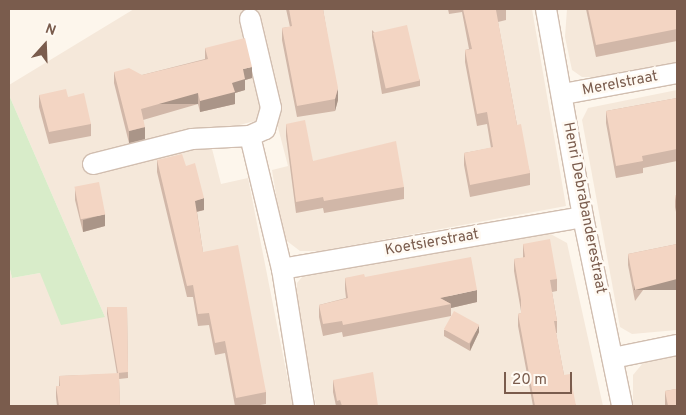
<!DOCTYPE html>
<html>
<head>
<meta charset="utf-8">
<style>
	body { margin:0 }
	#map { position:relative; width:686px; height:415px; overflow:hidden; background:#fdf6ec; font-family:Overpass,sans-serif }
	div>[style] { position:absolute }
	.residential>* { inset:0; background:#f5e8da }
	.green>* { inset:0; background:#d8ecc9 }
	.roads { filter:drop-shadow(1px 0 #d1beb0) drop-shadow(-1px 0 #d1beb0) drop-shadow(0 1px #d1beb0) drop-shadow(0 -1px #d1beb0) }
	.minor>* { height:20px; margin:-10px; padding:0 10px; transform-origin:10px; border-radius:10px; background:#fff }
	.wall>* { inset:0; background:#d1b7a8 }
	.shaded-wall>* { inset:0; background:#aa9588; transform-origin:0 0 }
	.building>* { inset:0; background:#f3d5c3; transform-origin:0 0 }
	span { translate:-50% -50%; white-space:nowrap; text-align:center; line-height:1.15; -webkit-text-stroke:5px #fffaf3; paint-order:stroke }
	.street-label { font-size:15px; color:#7a5c4d }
	.frame { position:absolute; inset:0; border:10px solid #7a5c4d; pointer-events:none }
	.north { position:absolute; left:20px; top:20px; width:50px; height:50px; -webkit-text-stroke:4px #fffaf3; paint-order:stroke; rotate:20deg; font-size:14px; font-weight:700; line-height:20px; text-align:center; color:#7a5c4d }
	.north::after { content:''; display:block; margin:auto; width:18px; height:22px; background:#7a5c4d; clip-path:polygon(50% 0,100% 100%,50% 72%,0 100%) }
	.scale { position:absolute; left:504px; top:372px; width:68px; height:22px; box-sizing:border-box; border:2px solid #7a5c4d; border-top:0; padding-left:6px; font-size:15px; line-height:18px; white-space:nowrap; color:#7a5c4d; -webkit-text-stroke:4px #fffaf3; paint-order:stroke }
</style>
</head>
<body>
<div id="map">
	<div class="residential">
		<div style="clip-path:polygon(134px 9px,532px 9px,566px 206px,321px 251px,300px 251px,283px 238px,272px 170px,288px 166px,275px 116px,208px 133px,221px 184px,248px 178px,293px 406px,9px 406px,9px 265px,12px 278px,40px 273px,105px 317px,9px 95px,9px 85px)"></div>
		<div style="clip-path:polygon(567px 9px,677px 9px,677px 62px,600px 77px,582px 77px,572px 70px,565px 37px)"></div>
		<div style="clip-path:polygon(677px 90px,677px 330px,632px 334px,620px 327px,582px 120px,588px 108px)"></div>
		<div style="clip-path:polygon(547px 232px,567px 243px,603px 406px,316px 406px,296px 296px,297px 283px,302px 277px)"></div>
		<div style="clip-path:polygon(677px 356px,677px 406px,633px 406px,633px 375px,643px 363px)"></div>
	</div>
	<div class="green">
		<div style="clip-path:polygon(9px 95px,105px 317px,61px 325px,40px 273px,12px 278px,9px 265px)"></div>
	</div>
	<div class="roads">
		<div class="minor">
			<div style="left:546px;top:9px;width:211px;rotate:79.9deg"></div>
			<div style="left:583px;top:217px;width:193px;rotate:78.3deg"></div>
			<div style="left:250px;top:19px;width:91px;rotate:76.7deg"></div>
			<div style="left:271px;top:108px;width:22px;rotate:106deg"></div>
			<div style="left:265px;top:129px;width:17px;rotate:155deg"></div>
			<div style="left:250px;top:136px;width:137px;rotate:76.5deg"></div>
			<div style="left:282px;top:269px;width:139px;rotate:80.9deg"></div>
			<div style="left:563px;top:94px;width:116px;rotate:-10.4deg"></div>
			<div style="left:93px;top:164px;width:102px;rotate:-14.2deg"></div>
			<div style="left:192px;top:139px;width:58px;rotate:-3deg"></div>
			<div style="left:282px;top:269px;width:305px;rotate:-9.8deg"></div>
			<div style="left:613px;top:358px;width:65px;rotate:-11.5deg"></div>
		</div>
	</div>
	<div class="wall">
		<div style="clip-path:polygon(286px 9px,323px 9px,338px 100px,335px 111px,297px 117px,282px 40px,282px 28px,290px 27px)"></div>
		<div style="clip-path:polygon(448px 9px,506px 9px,506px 20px,498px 22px,517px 125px,530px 173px,530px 185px,470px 197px,464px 165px,464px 153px,491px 148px,487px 124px,477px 126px,465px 62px,465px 50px,469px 49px,462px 12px,449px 14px)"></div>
		<div style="clip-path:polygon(586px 9px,677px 9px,677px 41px,596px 57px)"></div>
		<div style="clip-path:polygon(372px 30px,420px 80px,420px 86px,382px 94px,372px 37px)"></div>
		<div style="clip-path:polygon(205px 48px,252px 78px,245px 80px,245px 90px,235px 93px,235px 104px,200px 112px,198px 104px,143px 120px,145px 139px,129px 143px,114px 83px,114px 72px,142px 75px,205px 59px)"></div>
		<div style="clip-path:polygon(39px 95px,68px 97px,91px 124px,91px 136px,49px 144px,39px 107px)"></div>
		<div style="clip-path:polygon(677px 98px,677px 161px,643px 168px,643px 173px,616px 178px,606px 123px,606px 111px)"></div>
		<div style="clip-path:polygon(286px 124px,313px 161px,404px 187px,404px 199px,324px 213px,323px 208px,296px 213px,286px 136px)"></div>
		<div style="clip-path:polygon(157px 160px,186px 166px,204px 210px,197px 212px,203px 252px,266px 392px,266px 404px,254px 406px,235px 406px,225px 353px,215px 355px,209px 325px,198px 326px,193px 297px,187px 297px,157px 172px)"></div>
		<div style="clip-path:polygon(75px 188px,105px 226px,83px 232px,75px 200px)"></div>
		<div style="clip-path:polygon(677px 195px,677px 217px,675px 207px,675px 196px)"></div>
		<div style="clip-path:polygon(523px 244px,557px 279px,557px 291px,552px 292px,557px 321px,557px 333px,556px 333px,564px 375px,576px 406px,533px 406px,518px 326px,518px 314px,521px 313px,521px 311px,514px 271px,514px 259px,523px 258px)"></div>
		<div style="clip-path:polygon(677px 244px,635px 301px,628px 265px,628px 254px)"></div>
		<div style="clip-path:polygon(365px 277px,477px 302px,451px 308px,451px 316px,343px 337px,342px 332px,323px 336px,319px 317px,319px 305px,346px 298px,345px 289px,345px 278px)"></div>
		<div style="clip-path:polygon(107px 307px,127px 307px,128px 378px,119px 379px,120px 406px,57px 406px,56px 397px,56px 386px,59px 386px,59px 376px,117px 374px,107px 314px)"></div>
		<div style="clip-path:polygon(444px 330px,479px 332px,470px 351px,444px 336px)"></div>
		<div style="clip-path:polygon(333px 380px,378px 406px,336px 406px,333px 392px)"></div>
		<div style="clip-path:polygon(676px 389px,677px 406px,665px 406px,665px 391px)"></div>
	</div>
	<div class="shaded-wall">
		<div style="clip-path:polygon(252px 67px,252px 78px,245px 80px,245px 90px,235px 93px,235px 104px,200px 112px,200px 101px,232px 83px,243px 69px)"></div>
		<div style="clip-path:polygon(338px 88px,338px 100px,335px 111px,335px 99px)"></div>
		<div style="left:198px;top:93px;width:11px;height:59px;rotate:90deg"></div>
		<div style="clip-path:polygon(145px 127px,145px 139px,129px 143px,129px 131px)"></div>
		<div style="clip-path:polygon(204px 198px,204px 210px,195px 212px,195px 201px)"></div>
		<div style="clip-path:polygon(105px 214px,105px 226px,83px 232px,83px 220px)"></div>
		<div style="left:677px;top:279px;width:11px;height:43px;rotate:90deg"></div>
		<div style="clip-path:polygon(477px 290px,477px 302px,451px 308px,451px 304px,440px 298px)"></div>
		<div style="clip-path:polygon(479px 325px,479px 332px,470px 351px,470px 344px)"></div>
	</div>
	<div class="building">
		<div style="clip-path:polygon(289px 9px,323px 9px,338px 88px,335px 99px,297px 106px,282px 28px,292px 26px)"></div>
		<div style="clip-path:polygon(463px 9px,504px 9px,496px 10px,517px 125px,521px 124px,530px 173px,470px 185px,464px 153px,493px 147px,487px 112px,477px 114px,465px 50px,472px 49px)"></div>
		<div style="clip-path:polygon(588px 9px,677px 9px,677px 29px,596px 45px)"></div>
		<div style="left:407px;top:25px;width:57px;height:35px;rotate:77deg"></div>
		<div style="clip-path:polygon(245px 38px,252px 67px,243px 69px,245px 79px,232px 83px,235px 92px,200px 101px,198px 93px,141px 109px,145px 127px,129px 131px,114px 72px,129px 68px,142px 75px,208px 59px,205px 48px)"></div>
		<div style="clip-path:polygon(66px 89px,68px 97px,84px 93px,91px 124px,49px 132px,39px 95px)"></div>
		<div style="clip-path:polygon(677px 98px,677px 149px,642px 156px,643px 161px,616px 166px,606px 111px)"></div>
		<div style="clip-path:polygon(305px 120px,313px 161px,396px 141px,404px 187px,324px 201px,323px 197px,296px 202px,286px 124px)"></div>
		<div style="clip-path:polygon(182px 154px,186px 166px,195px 163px,204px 198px,195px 201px,203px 252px,238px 245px,266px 392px,236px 398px,225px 341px,215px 343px,209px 313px,198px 314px,193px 285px,187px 286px,157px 160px)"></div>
		<div style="left:99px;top:182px;width:33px;height:25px;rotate:79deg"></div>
		<div style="clip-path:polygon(677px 195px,677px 206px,675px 196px)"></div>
		<div style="clip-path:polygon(550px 239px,557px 279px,550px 280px,557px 321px,554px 321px,564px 375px,570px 374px,576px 406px,535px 406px,518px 314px,521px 313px,521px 300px,514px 259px,525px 257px,523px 244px)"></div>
		<div style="clip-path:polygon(677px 244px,677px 279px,635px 290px,628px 254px)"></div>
		<div style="clip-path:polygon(471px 257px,477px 290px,440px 298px,451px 304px,343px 325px,342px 321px,323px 324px,319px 305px,348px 298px,345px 278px,364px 274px,365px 277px)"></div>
		<div style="clip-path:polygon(107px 307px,127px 307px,128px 372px,118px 373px)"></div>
		<div style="left:454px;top:311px;width:29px;height:21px;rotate:29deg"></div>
		<div style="clip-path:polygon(373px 372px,378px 406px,342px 406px,340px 400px,337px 401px,333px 380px)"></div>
		<div style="clip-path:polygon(119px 373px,120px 406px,59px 406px,56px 386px,60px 386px,59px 376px)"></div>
		<div style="clip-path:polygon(677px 386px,677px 406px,668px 406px,665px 391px,676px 389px)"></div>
	</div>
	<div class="street-label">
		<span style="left:620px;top:84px;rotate:-11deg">Merelstraat</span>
		<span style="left:584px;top:208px;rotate:79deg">Henri Debrabanderestraat</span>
		<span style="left:432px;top:243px;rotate:-10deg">Koetsierstraat</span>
	</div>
	<div class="frame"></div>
	<div class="north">N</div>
	<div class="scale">20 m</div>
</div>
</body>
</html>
